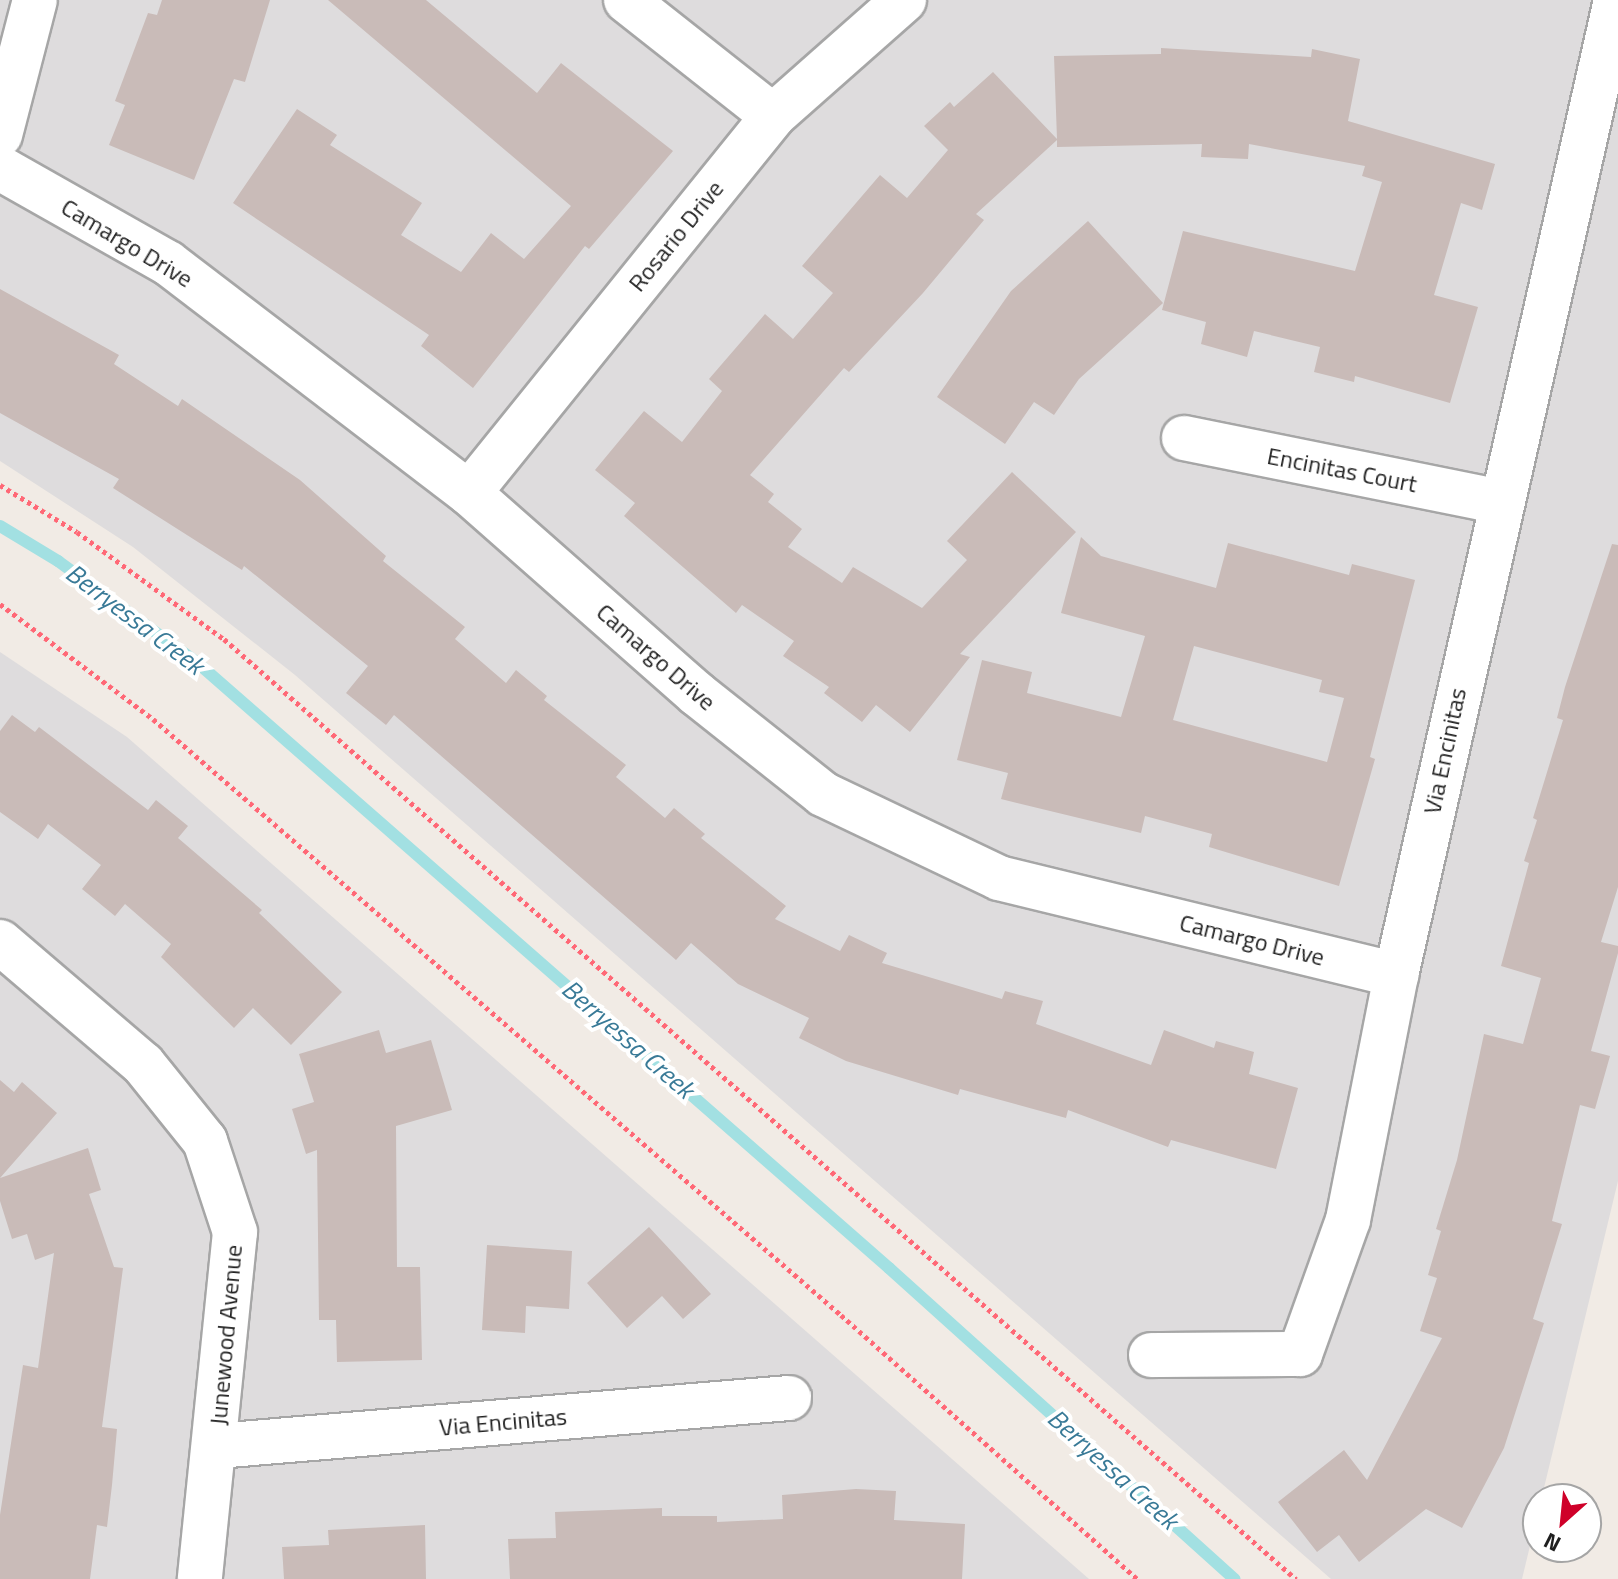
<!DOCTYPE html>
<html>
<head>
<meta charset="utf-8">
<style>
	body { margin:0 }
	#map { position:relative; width:1618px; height:1579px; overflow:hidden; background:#f1ebe5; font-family:"Titillium Web",sans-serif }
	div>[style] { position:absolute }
	.residential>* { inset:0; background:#dedcdd }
	.stream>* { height:12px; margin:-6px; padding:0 6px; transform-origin:6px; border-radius:6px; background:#a2e0e2 }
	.building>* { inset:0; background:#c9bbb8 }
	.path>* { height:5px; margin-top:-2.5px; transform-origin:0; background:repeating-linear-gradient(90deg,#ff6876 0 4px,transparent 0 8px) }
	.roads { filter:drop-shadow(2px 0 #a6a6a6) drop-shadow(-2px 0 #a6a6a6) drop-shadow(0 2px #a6a6a6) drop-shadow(0 -2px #a6a6a6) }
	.minor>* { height:44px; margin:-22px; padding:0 22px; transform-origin:22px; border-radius:22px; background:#fff }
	span { translate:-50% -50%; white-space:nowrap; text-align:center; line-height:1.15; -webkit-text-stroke:8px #fff; paint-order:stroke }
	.street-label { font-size:24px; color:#1f1f1f }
	.water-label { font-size:26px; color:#397a97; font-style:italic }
	.north { position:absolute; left:1522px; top:1483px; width:80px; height:80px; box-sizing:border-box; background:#fff; border:2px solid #a5a5a5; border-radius:50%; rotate:207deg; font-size:22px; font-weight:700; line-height:32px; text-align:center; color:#1f1f1f }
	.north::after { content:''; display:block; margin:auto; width:28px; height:36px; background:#cf0029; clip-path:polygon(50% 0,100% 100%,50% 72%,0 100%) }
</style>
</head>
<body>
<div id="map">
	<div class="residential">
		<div style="clip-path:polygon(0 0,1618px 0,1618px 1181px,1522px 1579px,1331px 1579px,295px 675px,133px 547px,0 461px)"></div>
		<div style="clip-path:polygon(0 652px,127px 737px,1089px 1579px,0 1579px)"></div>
	</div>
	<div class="stream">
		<div style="left:0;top:526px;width:68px;rotate:31.1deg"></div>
		<div style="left:58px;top:561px;width:176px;rotate:36.2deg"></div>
		<div style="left:200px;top:665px;width:916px;rotate:41.19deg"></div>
		<div style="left:889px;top:1268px;width:465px;rotate:42deg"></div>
	</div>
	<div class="building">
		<div style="clip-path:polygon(162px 0,270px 0,245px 82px,234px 79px,194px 180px,109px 145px,125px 105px,115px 101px,148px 13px,157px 15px)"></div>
		<div style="clip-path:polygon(328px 0,426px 0,537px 93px,561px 63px,673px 151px,589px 249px,585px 246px,473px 388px,421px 346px,429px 335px,233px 203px,297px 109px,337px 135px,330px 145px,422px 203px,401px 235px,461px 272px,491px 233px,524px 259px,571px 206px)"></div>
		<div style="clip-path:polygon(1161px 48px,1311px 57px,1312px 49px,1360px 59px,1348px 121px,1495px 164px,1482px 210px,1461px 203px,1434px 295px,1478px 307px,1450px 403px,1355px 376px,1354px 382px,1314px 372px,1320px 347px,1254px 331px,1247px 357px,1201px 344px,1206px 322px,1162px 310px,1183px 231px,1355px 271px,1382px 182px,1362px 176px,1365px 166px,1249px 144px,1248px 159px,1201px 157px,1202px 144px,1057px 147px,1057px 140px,976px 214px,984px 220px,923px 293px,849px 372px,844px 368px,750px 475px,774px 494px,768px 502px,802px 529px,788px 547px,842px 583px,853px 567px,922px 608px,967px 560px,947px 541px,1012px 472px,1076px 532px,960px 654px,970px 657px,910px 732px,876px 705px,862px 722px,824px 693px,829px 687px,783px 656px,794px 641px,742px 605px,736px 613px,624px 516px,635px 503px,595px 470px,644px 411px,682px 442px,722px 391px,709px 379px,765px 314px,793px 339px,833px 293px,802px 266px,880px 175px,907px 198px,948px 150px,924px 126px,950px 102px,954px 107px,993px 72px,1057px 139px,1054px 56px,1161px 54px)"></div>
		<div style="clip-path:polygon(1088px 221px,1163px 303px,1079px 379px,1054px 415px,1034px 402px,1005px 444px,937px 397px,1011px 291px)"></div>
		<div style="clip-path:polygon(0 289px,119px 355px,114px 364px,178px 406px,182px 399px,300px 480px,386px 556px,383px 561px,465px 627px,455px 639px,506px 683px,516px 670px,547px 696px,544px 700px,626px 765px,616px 777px,665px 818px,674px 808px,705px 834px,701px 838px,786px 906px,775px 919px,840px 951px,849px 935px,887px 953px,882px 963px,1002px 999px,1005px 991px,1043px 1001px,1036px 1024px,1151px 1065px,1164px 1030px,1214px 1048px,1216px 1041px,1254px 1052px,1249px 1074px,1298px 1088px,1276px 1169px,1171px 1140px,1168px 1147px,1068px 1110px,1066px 1118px,960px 1089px,958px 1095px,846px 1061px,799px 1038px,809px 1018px,738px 984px,691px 943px,676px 960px,394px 715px,386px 725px,346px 693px,368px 666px,244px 566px,242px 570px,113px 488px,119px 479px,0 413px)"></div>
		<div style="clip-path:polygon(evenodd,1081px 537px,1101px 556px,1216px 588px,1228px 543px,1349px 575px,1352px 564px,1415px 580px,1370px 757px,1375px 759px,1339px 886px,1209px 847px,1212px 834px,1145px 816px,1141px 833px,1001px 799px,1008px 773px,957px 760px,982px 660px,1032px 672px,1027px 693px,1121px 717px,1145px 636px,1061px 613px,1081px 537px,1194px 646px,1322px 680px,1319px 692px,1344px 698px,1327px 762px,1173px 720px,1194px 646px)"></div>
		<div style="clip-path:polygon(1612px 544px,1618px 545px,1618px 887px,1601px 942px,1618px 946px,1618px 953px,1591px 1051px,1610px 1056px,1595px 1109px,1580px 1105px,1552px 1221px,1562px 1224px,1533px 1319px,1544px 1323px,1504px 1448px,1462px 1528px,1426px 1509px,1359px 1562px,1339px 1535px,1317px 1552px,1278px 1502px,1344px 1450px,1367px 1480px,1442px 1338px,1420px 1331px,1437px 1278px,1428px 1275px,1441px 1231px,1436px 1229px,1457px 1160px,1484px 1034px,1523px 1044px,1541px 978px,1501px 966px,1529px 863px,1524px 861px,1537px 820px,1533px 818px,1563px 720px,1557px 718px,1565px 687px)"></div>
		<div style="clip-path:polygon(12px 715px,35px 732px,39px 727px,148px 810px,156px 800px,188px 826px,178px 838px,262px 910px,259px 913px,342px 992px,291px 1045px,253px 1008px,234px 1028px,161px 957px,171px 944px,125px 904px,115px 916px,82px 889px,101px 865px,48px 824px,38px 839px,0 812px,0 731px)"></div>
		<div style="clip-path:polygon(379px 1030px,386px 1053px,431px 1040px,452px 1110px,396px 1126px,397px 1267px,420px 1267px,422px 1360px,337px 1362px,336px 1320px,319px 1320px,317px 1150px,306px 1154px,292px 1109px,314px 1102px,299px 1054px)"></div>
		<div style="clip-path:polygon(0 1080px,14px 1092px,22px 1082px,57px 1113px,0 1178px,88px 1148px,101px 1190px,89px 1194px,114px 1267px,123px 1268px,102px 1427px,117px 1429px,112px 1485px,107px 1527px,97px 1525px,90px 1579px,0 1579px,0 1515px,23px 1365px,38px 1368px,54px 1253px,35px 1260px,27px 1234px,12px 1239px,0 1201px)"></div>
		<div style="clip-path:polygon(649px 1227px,711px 1294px,683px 1319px,662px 1296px,627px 1328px,587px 1283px)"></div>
		<div style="clip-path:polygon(487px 1245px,572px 1251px,569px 1309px,526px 1306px,525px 1333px,482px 1330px)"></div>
		<div style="clip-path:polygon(856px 1489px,896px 1491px,894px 1520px,965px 1524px,962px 1579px,510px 1579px,508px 1539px,556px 1538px,555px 1512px,662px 1508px,662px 1516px,717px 1516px,717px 1522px,783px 1519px,782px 1495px)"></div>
		<div style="clip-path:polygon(425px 1525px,426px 1579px,284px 1579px,282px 1547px,329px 1545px,328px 1530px)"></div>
	</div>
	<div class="path">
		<div style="left:0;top:485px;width:90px;rotate:31.4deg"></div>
		<div style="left:77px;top:532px;width:182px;rotate:36.1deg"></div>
		<div style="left:224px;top:639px;width:1426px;rotate:41.25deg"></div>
		<div style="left:0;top:604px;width:191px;rotate:36.9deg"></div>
		<div style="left:153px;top:719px;width:910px;rotate:40.9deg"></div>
		<div style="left:841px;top:1315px;width:397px;rotate:41.7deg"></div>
	</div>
	<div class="roads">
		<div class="minor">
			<div style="left:626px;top:0;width:187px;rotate:38.3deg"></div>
			<div style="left:0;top:135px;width:139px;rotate:-75.5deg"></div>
			<div style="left:0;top:168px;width:193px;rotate:29.5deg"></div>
			<div style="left:168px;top:263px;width:379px;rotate:37.4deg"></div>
			<div style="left:469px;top:493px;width:304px;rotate:41.4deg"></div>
			<div style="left:697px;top:694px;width:161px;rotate:38.4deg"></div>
			<div style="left:823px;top:794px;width:195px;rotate:25.5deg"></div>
			<div style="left:999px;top:878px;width:409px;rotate:13.7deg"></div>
			<div style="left:1184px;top:438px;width:322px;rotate:11.4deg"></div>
			<div style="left:469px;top:493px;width:484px;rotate:-51.1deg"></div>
			<div style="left:773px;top:116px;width:175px;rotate:-41.5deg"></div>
			<div style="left:0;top:942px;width:188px;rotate:40.5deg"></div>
			<div style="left:143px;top:1064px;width:99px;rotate:51.2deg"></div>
			<div style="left:205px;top:1141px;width:96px;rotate:71.8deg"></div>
			<div style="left:235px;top:1232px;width:349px;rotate:95.8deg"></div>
			<div style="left:1151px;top:1355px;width:149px;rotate:-0.4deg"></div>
			<div style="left:1300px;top:1354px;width:142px;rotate:-70.3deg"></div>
			<div style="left:1348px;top:1220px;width:250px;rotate:-78.9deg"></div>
			<div style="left:1396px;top:975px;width:1000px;rotate:-77.28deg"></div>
			<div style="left:217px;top:1446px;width:574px;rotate:-4.8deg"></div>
		</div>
	</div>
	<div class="street-label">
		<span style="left:676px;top:236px;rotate:-51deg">Rosario Drive</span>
		<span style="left:127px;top:243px;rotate:31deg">Camargo Drive</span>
		<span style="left:1342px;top:470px;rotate:11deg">Encinitas Court</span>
		<span style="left:656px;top:657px;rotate:41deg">Camargo Drive</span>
		<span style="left:1445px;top:751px;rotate:-78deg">Via Encinitas</span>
		<span style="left:1252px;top:940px;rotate:14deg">Camargo Drive</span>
		<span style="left:226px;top:1335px;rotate:-85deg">Junewood Avenue</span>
		<span style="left:503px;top:1422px;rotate:-5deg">Via Encinitas</span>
	</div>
	<div class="water-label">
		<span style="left:135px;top:619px;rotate:37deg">Berryessa Creek</span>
		<span style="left:628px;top:1039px;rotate:41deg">Berryessa Creek</span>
		<span style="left:1113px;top:1469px;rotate:42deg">Berryessa Creek</span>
	</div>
	<div class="north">N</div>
</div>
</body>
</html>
